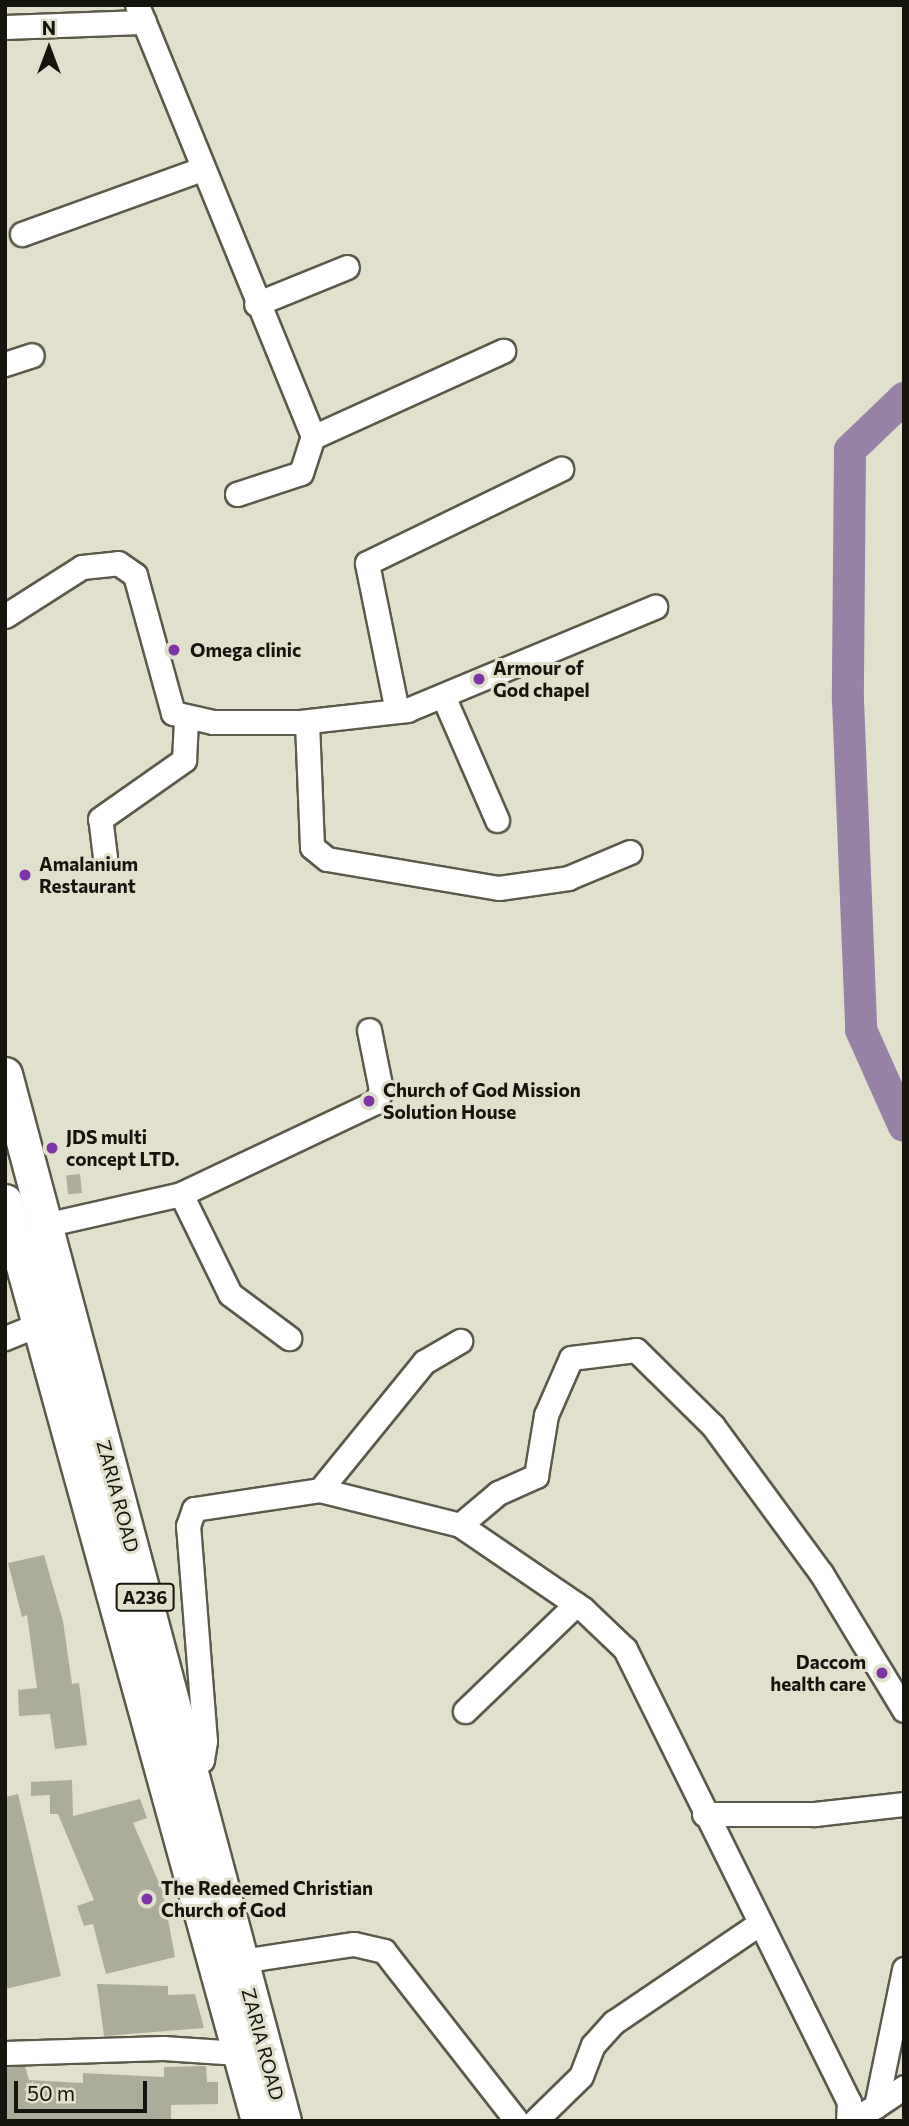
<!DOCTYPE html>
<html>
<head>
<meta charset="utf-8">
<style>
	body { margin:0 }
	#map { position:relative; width:909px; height:2126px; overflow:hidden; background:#e1e0cd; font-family:Commissioner,sans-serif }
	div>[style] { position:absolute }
	.river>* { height:32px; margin:-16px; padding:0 16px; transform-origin:16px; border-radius:16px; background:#9781a7 }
	.building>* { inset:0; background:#acac9a; transform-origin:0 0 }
	.roads { filter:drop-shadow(2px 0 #5b5a4a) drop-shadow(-2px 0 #5b5a4a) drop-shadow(0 2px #5b5a4a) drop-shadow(0 -2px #5b5a4a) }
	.minor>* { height:23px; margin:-11.5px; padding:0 11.5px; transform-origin:11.5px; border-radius:11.5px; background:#fff }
	.highway>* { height:33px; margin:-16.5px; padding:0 16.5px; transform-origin:16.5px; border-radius:16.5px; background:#fff }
	.dots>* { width:19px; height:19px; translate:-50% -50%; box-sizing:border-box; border:4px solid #e1e0cd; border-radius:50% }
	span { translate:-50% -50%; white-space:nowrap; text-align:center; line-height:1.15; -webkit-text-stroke:6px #e1e0cd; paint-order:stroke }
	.shield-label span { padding:2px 5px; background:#e1e0cd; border:2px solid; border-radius:5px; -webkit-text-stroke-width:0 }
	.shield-label { font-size:18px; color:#15150e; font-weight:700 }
	.poi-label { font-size:19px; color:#15150e; font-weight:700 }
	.left { translate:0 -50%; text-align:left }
	.right { translate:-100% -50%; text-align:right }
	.street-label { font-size:19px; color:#15150e }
	.frame { position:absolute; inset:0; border:7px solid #15150e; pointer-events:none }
	.north { position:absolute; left:14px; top:14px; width:70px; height:70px; -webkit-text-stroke:5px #e1e0cd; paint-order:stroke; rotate:0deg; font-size:19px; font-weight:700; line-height:28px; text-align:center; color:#15150e }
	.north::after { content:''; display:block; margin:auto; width:24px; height:32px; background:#15150e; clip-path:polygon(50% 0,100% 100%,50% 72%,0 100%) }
	.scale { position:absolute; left:14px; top:2081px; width:133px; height:32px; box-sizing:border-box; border:4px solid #15150e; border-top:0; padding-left:9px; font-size:21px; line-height:24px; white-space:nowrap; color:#15150e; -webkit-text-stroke:5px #e1e0cd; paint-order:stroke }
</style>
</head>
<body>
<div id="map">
	<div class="river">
		<div style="left:904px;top:398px;width:75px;rotate:136.1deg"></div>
		<div style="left:850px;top:450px;width:250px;rotate:90.5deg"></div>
		<div style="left:848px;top:700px;width:330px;rotate:87.7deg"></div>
		<div style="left:861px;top:1030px;width:105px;rotate:65.9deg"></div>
	</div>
	<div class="building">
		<div style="left:80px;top:1174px;width:19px;height:14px;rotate:84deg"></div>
		<div style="clip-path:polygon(44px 1555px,63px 1621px,72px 1684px,79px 1683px,87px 1745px,55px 1749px,50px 1714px,19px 1716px,18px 1690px,37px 1688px,27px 1615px,22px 1617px,8px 1563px)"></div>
		<div style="clip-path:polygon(72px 1780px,73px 1816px,140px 1799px,147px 1818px,133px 1823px,163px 1892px,175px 1957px,106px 1974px,93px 1924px,84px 1926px,77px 1906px,94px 1900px,58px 1814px,50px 1814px,50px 1795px,31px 1796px,31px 1782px)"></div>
		<div style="clip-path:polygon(18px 1794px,61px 1976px,5px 1989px,5px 1797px)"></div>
		<div style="clip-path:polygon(97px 1984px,168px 1986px,168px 1995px,195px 1994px,204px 2028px,104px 2036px)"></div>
		<div style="clip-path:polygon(25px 2066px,29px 2080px,83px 2083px,83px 2073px,164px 2077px,164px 2067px,206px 2066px,207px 2082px,218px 2082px,218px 2104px,171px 2105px,171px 2121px,5px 2121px,5px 2067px)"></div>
	</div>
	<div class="roads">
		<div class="minor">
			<div style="left:137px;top:5px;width:466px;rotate:67.8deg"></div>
			<div style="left:313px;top:437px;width:209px;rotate:-24.4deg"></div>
			<div style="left:5px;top:27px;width:139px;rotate:-2.1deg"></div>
			<div style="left:22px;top:234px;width:191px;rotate:-19.9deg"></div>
			<div style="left:256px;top:304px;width:98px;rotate:-22.1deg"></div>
			<div style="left:5px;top:364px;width:28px;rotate:-18deg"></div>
			<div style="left:237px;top:494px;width:67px;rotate:-18.2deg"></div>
			<div style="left:301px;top:473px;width:38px;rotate:-72deg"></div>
			<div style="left:5px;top:616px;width:91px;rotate:-32.5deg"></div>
			<div style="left:82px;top:567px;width:36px;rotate:-6deg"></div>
			<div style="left:118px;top:563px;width:21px;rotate:35deg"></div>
			<div style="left:135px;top:575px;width:143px;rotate:74.6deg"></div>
			<div style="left:173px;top:713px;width:41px;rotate:12.7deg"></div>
			<div style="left:213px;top:722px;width:87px"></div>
			<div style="left:300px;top:722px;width:108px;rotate:-6.4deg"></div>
			<div style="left:407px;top:710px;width:269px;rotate:-22.6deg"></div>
			<div style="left:444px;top:698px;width:133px;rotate:66.5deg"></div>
			<div style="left:397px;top:711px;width:151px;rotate:-101.5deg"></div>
			<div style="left:367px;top:563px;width:216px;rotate:-25.9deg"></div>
			<div style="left:307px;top:722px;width:125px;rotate:87.7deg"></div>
			<div style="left:312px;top:847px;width:19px;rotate:39deg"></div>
			<div style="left:327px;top:859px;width:174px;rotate:9.6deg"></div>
			<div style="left:499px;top:888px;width:70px;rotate:-8.2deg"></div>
			<div style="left:568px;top:878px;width:67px;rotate:-22.8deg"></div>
			<div style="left:105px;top:857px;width:38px;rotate:-97deg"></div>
			<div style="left:100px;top:819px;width:103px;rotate:-35.1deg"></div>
			<div style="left:184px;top:760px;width:40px;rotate:-87.1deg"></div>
			<div style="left:181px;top:1194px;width:111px;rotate:63.9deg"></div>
			<div style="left:230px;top:1294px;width:74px;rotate:36.7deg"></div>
			<div style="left:45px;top:1225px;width:139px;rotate:-12.8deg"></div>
			<div style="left:181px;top:1194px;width:216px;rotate:-25.3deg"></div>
			<div style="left:376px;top:1102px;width:13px;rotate:-67deg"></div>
			<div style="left:381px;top:1090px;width:61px;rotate:-101.3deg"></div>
			<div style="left:5px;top:1338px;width:35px;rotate:-22deg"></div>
			<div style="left:320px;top:1490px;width:165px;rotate:-50.9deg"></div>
			<div style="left:424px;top:1362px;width:42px;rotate:-30.3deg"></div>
			<div style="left:460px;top:1525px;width:50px;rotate:-40.1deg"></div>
			<div style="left:498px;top:1493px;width:42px;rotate:-24.1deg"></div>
			<div style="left:536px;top:1476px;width:62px;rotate:-80.7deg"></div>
			<div style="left:546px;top:1415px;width:62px;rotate:-66.3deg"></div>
			<div style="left:571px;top:1358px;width:65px;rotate:-7deg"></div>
			<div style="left:636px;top:1350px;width:108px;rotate:44.6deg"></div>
			<div style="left:713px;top:1426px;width:182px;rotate:53.7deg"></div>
			<div style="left:821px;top:1573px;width:160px;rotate:58.8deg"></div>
			<div style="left:465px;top:1711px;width:154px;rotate:-43.9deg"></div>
			<div style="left:182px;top:1772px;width:23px;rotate:-31deg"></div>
			<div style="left:202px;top:1760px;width:19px;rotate:-81deg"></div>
			<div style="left:205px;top:1741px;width:216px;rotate:-94.5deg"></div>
			<div style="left:188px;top:1526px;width:18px;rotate:-71deg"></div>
			<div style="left:194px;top:1509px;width:127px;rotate:-8.6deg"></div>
			<div style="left:320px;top:1490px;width:144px;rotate:14deg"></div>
			<div style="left:460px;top:1525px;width:149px;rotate:34.3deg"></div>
			<div style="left:583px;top:1609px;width:58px;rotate:43.6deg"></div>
			<div style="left:625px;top:1649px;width:505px;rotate:63.69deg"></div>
			<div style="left:849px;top:2102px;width:19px;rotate:93deg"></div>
			<div style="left:704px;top:1814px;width:111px"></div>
			<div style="left:815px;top:1814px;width:90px;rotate:-6.4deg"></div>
			<div style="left:241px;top:1961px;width:114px;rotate:-8.6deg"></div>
			<div style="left:354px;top:1944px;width:31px;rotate:13deg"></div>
			<div style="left:384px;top:1951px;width:216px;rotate:52deg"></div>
			<div style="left:5px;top:2053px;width:158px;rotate:-1.8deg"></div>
			<div style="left:163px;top:2048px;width:76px;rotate:3.8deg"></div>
			<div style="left:876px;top:2106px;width:34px;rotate:-34deg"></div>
			<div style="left:535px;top:2121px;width:64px;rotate:-44.4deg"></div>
			<div style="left:581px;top:2076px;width:33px;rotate:-69deg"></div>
			<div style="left:593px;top:2045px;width:31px;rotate:-48deg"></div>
			<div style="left:614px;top:2022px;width:173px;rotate:-34.1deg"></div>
			<div style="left:851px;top:2121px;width:29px;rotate:-31deg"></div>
			<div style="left:876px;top:2106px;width:140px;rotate:-78.4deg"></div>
		</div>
		<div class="highway">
			<div style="left:5px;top:1074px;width:1084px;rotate:75.08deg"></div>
			<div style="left:5px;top:1201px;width:954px;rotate:74.62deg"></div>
		</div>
	</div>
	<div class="dots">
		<div style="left:174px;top:650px;background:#7e34a6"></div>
		<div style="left:479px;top:679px;background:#7e34a6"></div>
		<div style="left:25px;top:875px;background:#7e34a6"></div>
		<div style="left:369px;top:1101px;background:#7e34a6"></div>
		<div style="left:52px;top:1148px;background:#7e34a6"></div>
		<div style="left:882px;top:1673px;background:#7e34a6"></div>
		<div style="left:147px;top:1899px;background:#7e34a6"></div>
	</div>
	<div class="shield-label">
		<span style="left:145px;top:1597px">A236</span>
	</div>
	<div class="poi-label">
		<span class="left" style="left:190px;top:650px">Omega clinic</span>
		<span class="left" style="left:493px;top:679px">Armour of<br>God chapel</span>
		<span class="left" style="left:39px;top:875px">Amalanium<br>Restaurant</span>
		<span class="left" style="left:383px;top:1101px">Church of God Mission<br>Solution House</span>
		<span class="left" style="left:66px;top:1148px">JDS multi<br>concept LTD.</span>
		<span class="right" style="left:866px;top:1673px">Daccom<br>health care</span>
		<span class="left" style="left:161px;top:1899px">The Redeemed Christian<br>Church of God</span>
	</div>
	<div class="street-label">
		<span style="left:118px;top:1496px;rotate:75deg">ZARIA ROAD</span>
		<span style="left:263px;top:2044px;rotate:75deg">ZARIA ROAD</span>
	</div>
	<div class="frame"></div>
	<div class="north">N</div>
	<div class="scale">50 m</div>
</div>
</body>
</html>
